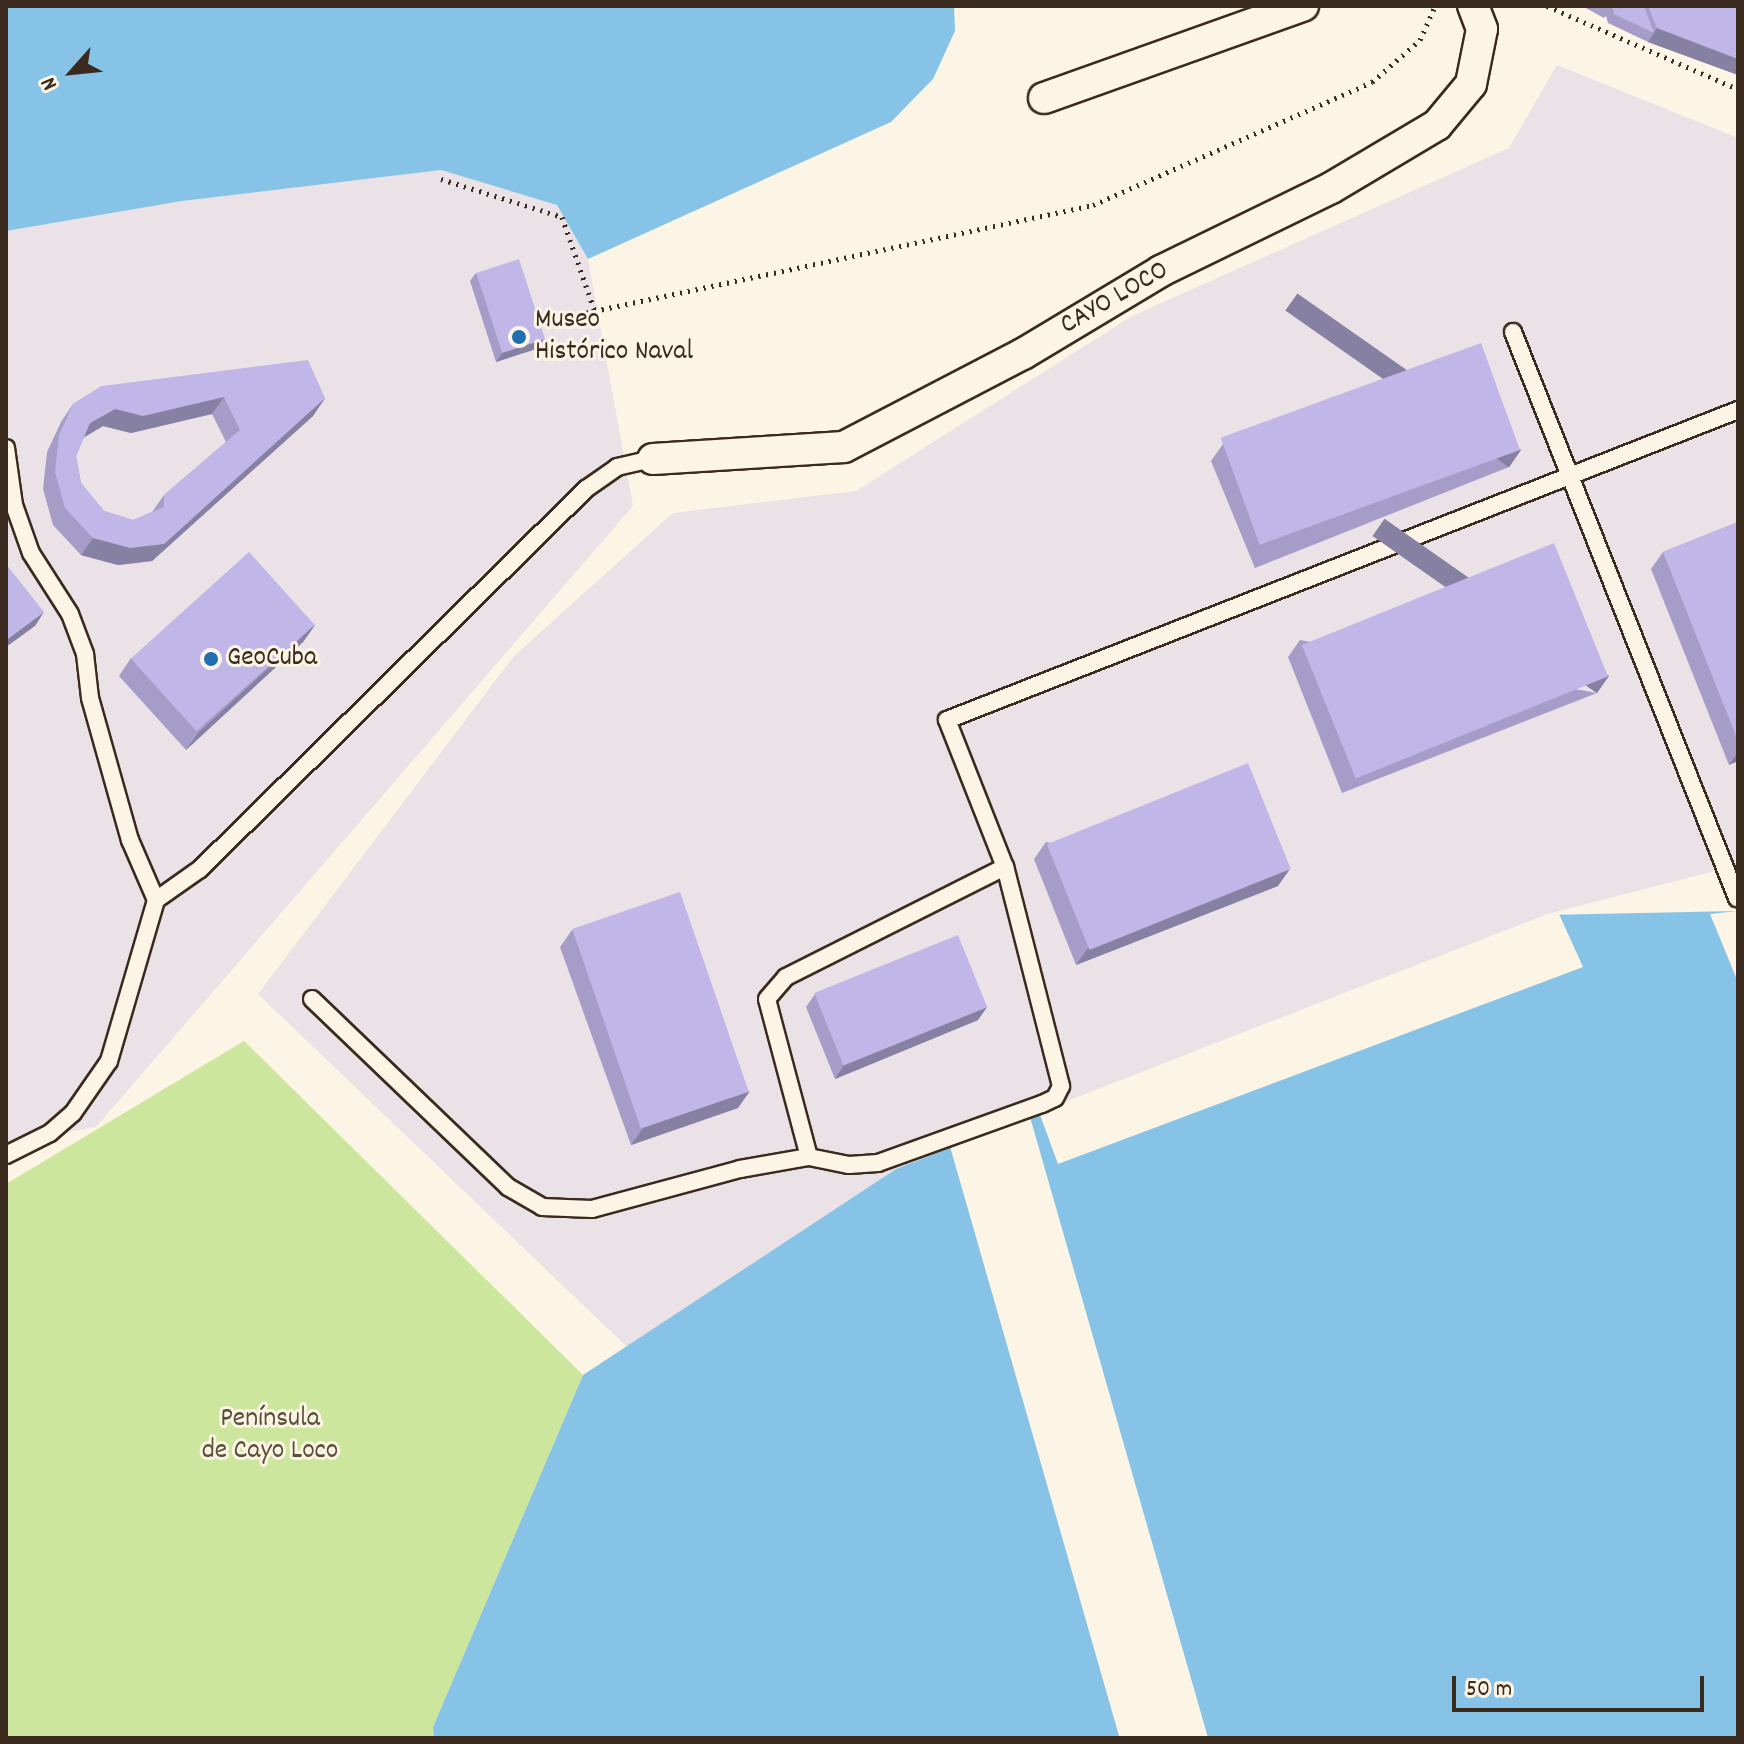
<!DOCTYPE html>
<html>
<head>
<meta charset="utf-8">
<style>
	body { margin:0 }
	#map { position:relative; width:1744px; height:1744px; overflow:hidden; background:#fcf5e5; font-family:Dekko,sans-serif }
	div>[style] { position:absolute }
	.built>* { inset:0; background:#eae2e6 }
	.green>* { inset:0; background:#cce69d }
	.water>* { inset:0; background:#86c3e6 }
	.pier>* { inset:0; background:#fcf5e5; transform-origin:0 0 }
	.path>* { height:5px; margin-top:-2.5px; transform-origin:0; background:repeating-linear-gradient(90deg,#3b2a1e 0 2px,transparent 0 8px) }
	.roads { filter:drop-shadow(2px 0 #3b2a1e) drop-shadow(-2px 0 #3b2a1e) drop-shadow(0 2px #3b2a1e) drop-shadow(0 -2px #3b2a1e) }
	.service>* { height:16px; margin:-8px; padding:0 8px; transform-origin:8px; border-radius:8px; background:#fcf5e5 }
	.minor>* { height:30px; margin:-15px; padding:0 15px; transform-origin:15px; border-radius:15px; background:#fcf5e5 }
	.wall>* { inset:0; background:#a59dc8 }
	.shaded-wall>* { inset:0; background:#8680a2; transform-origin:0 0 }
	.building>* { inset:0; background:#c0b7e8; transform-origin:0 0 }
	.dots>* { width:22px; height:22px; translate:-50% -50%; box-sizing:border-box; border:4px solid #fcf5e5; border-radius:50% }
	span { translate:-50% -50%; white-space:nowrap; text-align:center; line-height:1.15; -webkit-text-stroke:6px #fcf5e5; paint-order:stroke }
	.street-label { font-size:28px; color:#3b2a1e }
	.poi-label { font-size:28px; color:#3b2a1e }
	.left { translate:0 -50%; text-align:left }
	.park-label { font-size:28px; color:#585037 }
	.frame { position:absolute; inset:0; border:8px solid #3b2a1e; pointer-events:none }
	.north { position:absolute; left:32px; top:32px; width:80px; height:80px; -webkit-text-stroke:6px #fcf5e5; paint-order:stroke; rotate:243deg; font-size:22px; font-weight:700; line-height:32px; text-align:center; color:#3b2a1e }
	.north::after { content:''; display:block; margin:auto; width:28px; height:36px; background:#3b2a1e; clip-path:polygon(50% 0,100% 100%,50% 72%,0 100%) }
	.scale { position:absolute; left:1452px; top:1676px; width:252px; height:36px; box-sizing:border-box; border:4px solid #3b2a1e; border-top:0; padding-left:10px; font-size:24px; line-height:28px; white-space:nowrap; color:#3b2a1e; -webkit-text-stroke:6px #fcf5e5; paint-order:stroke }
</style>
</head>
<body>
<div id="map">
	<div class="built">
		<div style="clip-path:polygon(1557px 65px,1738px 138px,1738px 865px,1544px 915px,896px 1169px,627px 1347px,258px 994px,514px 656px,673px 513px,856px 491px,1132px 316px,1509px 148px)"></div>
		<div style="clip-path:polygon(441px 170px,557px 205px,588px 259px,633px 506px,96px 1127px,6px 1142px,6px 231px,182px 201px)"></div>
	</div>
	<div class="green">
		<div style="clip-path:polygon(244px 1041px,583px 1375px,433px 1727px,434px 1738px,6px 1738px,6px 1184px)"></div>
	</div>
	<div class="water">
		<div style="clip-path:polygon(6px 6px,954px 6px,955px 31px,933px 79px,891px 122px,588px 259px,557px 205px,441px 170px,182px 201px,6px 231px)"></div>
		<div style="clip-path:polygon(1738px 911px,1738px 1738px,434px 1738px,433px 1727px,583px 1375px,896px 1169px,1544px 915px)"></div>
	</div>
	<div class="pier">
		<div style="clip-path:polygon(1738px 911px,1738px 982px,1710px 914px)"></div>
		<div style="clip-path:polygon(1559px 914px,1583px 967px,1058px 1164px,1039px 1112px,1544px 915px)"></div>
		<div style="left:1030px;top:1117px;width:645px;height:85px;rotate:74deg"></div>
	</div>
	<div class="path">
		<div style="left:1547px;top:6px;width:208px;rotate:23.5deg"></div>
		<div style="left:441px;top:179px;width:127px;rotate:17.4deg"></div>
		<div style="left:562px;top:217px;width:101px;rotate:70.8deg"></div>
		<div style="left:547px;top:321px;width:558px;rotate:-11.99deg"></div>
		<div style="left:1093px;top:205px;width:305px;rotate:-23.8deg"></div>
		<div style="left:1372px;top:82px;width:64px;rotate:-41.2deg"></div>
		<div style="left:1420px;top:40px;width:37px;rotate:-66deg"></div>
	</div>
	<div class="roads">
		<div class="service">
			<div style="left:1513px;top:332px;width:609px;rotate:68.41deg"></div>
			<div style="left:6px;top:448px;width:58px;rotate:82deg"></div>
			<div style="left:14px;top:505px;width:51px;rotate:70.5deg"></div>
			<div style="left:31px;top:553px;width:72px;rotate:57.4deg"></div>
			<div style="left:70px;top:614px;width:43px;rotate:69.4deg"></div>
			<div style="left:85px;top:654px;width:44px;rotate:83.5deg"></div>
			<div style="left:90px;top:698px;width:148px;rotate:74.3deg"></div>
			<div style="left:130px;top:840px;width:65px;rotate:66.6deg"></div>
			<div style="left:156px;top:900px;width:54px;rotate:-35.2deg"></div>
			<div style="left:200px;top:869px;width:542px;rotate:-44.55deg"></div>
			<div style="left:586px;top:489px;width:38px;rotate:-35deg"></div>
			<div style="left:617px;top:467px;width:37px;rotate:-13deg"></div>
			<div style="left:312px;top:999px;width:272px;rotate:43.8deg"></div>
			<div style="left:508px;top:1187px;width:39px;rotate:30deg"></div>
			<div style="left:542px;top:1207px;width:50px;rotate:2.3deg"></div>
			<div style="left:592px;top:1209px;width:153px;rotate:-15.1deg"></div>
			<div style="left:740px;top:1169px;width:70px;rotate:-9.9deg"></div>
			<div style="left:809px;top:1157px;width:163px;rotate:-104.9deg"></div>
			<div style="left:767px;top:999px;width:29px;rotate:-49deg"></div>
			<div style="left:786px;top:977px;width:245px;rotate:-26.7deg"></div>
			<div style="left:6px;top:1155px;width:49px;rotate:-26.6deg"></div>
			<div style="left:50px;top:1133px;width:30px;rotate:-41deg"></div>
			<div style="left:73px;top:1113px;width:63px;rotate:-55.3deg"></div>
			<div style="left:109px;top:1061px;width:168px;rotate:-73.7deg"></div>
			<div style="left:809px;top:1157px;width:41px;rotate:11.3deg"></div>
			<div style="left:849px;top:1165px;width:29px;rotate:-4deg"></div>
			<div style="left:878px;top:1163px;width:174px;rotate:-19.8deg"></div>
			<div style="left:1042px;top:1104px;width:14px;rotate:-25deg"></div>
			<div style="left:1055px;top:1098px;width:13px;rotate:-63deg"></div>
			<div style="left:1061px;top:1086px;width:226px;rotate:-104.3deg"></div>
			<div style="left:1005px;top:867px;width:158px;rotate:-111.5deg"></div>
			<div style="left:947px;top:720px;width:850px;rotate:-21.4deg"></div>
		</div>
		<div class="minor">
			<div style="left:1044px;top:98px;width:275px;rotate:-19.6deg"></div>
			<div style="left:653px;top:459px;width:191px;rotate:-3.6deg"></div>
			<div style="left:844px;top:447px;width:202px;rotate:-27.5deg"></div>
			<div style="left:1023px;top:354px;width:161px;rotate:-31deg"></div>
			<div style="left:1161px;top:271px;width:189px;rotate:-26deg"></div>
			<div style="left:1331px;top:188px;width:123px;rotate:-30.7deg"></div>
			<div style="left:1437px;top:125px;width:53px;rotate:-50.3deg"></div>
			<div style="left:1471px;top:84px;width:56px;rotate:-78.7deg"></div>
			<div style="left:1482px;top:29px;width:25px;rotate:-111deg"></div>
		</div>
	</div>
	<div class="wall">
		<div style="clip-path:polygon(1582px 6px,1738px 6px,1738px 75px,1648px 42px,1608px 23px,1606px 16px,1604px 18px)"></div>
		<div style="clip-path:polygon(476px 273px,545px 339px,539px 348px,496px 362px,470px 281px)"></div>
		<div style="clip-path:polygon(evenodd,102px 386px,325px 398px,313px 416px,152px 561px,118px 565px,81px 555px,53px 525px,43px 489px,47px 452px,61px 422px,73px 404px,102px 386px,212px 414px,226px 442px,164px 495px,152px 512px,133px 520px,104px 511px,81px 483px,76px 456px,84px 437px,103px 426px,131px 433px,212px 414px)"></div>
		<div style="clip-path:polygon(1223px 444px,1521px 450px,1509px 467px,1255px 568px,1211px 461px)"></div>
		<div style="clip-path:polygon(1738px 522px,1738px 761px,1729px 765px,1651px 569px,1663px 552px)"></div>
		<div style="clip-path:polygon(315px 625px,303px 642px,186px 750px,119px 676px,131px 658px)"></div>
		<div style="clip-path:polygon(1300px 640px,1597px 693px,1342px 793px,1288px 657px)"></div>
		<div style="clip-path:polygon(1046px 842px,1278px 886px,1076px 965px,1034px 859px)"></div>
		<div style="clip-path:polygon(572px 930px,738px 1108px,631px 1145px,560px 947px)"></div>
		<div style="clip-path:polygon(815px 994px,987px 1007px,978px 1020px,835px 1079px,806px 1007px)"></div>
	</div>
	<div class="shaded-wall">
		<div style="clip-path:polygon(1657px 28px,1738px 59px,1738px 75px,1648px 42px)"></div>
		<div style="clip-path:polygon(545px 339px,539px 348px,496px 362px,502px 353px)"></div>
		<div style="clip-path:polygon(224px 397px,212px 414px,131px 433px,103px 426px,78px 441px,90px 423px,115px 409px)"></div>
		<div style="clip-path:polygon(325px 398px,313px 416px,152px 561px,118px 565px,81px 555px,93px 538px,164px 544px)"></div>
		<div style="left:1521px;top:450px;width:21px;height:273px;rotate:125deg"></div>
		<div style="clip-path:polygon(44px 612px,35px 626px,6px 647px,6px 640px)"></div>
		<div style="clip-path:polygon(315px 625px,303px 642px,186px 750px,198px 733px)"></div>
		<div style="left:1609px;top:676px;width:21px;height:274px;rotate:125deg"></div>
		<div style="clip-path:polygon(1738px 752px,1738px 761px,1729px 765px)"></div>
		<div style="clip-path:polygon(1290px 869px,1278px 886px,1076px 965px,1088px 948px)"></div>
		<div style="clip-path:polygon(987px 1007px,978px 1020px,835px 1079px,844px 1065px)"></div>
		<div style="clip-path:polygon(750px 1091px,738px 1108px,631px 1145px,643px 1128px)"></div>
	</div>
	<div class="building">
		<div style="clip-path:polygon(1612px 6px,1644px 6px,1654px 33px,1614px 14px)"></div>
		<div style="clip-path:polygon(1648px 6px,1738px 6px,1738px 59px,1657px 28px)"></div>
		<div style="left:519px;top:259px;width:84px;height:45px;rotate:72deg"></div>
		<div style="left:1481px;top:343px;width:114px;height:277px;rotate:70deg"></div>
		<div style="clip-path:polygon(evenodd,308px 360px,325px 398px,164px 544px,130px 548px,93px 538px,65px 508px,55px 472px,59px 435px,73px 404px,102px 386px,308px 360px,224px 397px,240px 430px,164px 495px,164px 507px,133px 520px,104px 511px,81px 483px,76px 456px,90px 423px,115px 409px,143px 416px,224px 397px)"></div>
		<div style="clip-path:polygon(1738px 522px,1738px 741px,1663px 552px)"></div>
		<div style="left:1554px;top:543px;width:144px;height:272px;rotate:68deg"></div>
		<div style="left:249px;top:552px;width:98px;height:159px;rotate:48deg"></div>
		<div style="clip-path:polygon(6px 564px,44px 612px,6px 640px)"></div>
		<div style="left:1248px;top:763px;width:114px;height:217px;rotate:68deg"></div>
		<div style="left:680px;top:892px;width:211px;height:114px;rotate:71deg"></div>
		<div style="left:958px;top:935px;width:78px;height:155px;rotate:68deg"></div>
	</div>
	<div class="dots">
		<div style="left:519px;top:337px;background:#1f6fb2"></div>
		<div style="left:211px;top:659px;background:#1f6fb2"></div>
	</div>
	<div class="street-label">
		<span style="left:1115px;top:299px;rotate:-30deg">CAYO LOCO</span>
	</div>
	<div class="poi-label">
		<span class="left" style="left:535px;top:337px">Museo<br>Histórico Naval</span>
		<span class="left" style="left:227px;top:659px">GeoCuba</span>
	</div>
	<div class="park-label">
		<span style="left:270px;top:1436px">Península<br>de Cayo Loco</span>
	</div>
	<div class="frame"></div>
	<div class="north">N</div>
	<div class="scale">50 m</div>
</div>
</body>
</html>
